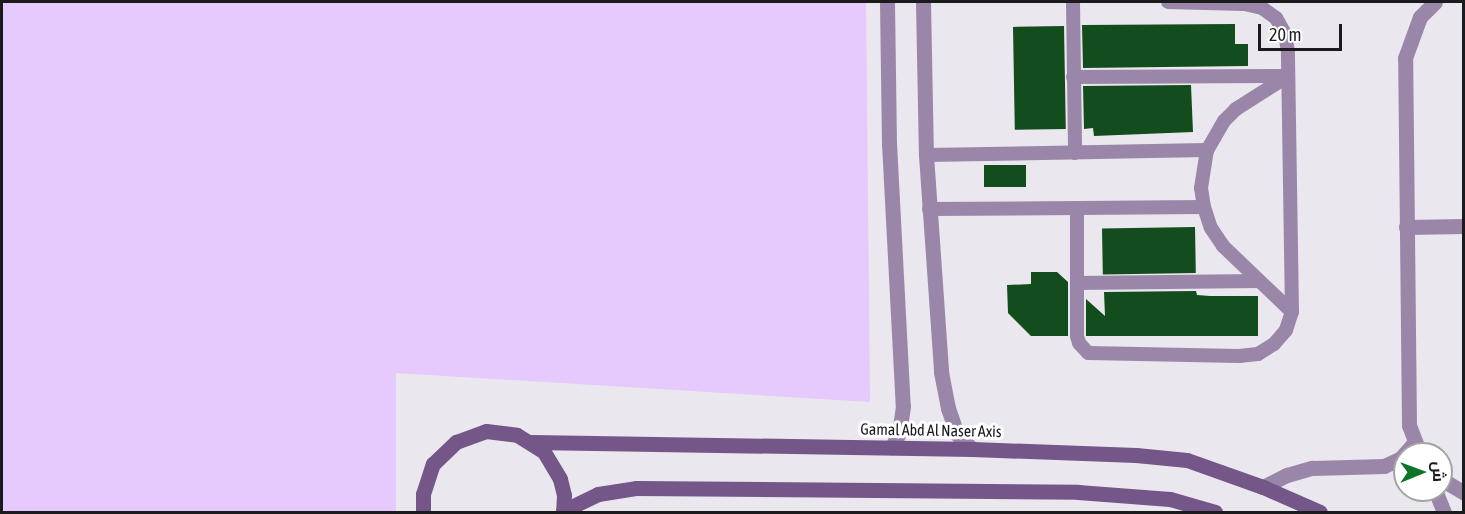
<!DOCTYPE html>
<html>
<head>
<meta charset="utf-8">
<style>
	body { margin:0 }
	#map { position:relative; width:1465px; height:514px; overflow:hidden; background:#ebe7ee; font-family:"Asap Condensed",Cairo,sans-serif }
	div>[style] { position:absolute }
	.green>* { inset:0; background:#e6c9fd }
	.building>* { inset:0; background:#144d1d; transform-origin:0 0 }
	.lane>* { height:14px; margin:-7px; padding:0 7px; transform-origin:7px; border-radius:7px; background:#9a86a9 }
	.street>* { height:15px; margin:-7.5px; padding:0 7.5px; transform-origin:7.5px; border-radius:7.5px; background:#9a86a9 }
	.secondary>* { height:15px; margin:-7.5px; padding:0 7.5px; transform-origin:7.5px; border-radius:7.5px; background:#745788 }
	span { translate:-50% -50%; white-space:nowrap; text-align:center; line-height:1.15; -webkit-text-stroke:6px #fff; paint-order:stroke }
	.street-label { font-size:16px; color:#1b1a1c }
	.frame { position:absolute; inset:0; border:3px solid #1b1a1c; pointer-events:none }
	.north { position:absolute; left:1393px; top:442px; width:60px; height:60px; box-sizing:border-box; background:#fff; border:2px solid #a4a3a4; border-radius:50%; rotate:89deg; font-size:16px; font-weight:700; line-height:24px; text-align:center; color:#1b1a1c }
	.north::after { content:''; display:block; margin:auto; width:21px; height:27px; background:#0d7527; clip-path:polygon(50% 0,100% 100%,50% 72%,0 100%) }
	.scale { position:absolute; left:1258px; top:24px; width:84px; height:27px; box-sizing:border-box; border:3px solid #1b1a1c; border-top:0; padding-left:8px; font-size:18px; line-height:21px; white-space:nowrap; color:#1b1a1c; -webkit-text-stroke:4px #fff; paint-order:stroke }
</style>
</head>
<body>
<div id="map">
	<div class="green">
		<div style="clip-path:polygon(2px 2px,866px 2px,870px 402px,396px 373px,396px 512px,2px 512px)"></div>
	</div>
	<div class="building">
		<div style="clip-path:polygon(1235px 24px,1235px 44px,1248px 44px,1248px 66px,1083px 68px,1082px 25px)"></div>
		<div style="left:1064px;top:26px;width:103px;height:51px;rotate:89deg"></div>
		<div style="clip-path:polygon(1191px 85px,1193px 132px,1094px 136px,1093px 128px,1084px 129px,1083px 86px)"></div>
		<div style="left:1026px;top:165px;width:22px;height:42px;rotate:90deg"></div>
		<div style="left:1195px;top:227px;width:46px;height:93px;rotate:89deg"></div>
		<div style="clip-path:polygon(1031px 272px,1057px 272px,1068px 282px,1068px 336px,1031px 336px,1008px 313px,1007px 285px,1031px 284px)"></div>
		<div style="clip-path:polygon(1196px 291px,1197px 295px,1210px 296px,1258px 296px,1258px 336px,1086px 336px,1086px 299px,1105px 316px,1104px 292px)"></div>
	</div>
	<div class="lane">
		<div style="left:1073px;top:2px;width:151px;rotate:89.2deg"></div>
		<div style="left:1288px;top:76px;width:62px;rotate:147.6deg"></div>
		<div style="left:1236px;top:109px;width:17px;rotate:135deg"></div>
		<div style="left:1224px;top:121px;width:34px;rotate:120deg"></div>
		<div style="left:1207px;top:150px;width:38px;rotate:99deg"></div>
		<div style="left:1201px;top:188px;width:19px;rotate:81deg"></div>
		<div style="left:1204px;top:207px;width:22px;rotate:72deg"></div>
		<div style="left:1211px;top:228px;width:22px;rotate:56deg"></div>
		<div style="left:1223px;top:246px;width:95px;rotate:43.7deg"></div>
		<div style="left:1073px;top:77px;width:214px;rotate:-0.3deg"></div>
		<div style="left:926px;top:155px;width:281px;rotate:-1deg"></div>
		<div style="left:1077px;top:208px;width:128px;rotate:90deg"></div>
		<div style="left:1077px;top:336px;width:7px;rotate:74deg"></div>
		<div style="left:1079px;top:343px;width:13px;rotate:48deg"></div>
		<div style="left:1088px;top:353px;width:151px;rotate:1.1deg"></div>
		<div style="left:1239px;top:356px;width:19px;rotate:-6deg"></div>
		<div style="left:1258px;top:354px;width:19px;rotate:-32deg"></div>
		<div style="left:1274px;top:344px;width:18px;rotate:-49deg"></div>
		<div style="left:1286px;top:330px;width:19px;rotate:-72deg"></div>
		<div style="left:1292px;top:312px;width:260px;rotate:-90.9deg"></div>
		<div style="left:1288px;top:52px;width:18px;rotate:-99deg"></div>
		<div style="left:1285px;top:34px;width:18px;rotate:-119deg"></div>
		<div style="left:1276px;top:18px;width:17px;rotate:-144deg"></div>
		<div style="left:1262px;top:8px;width:18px;rotate:-167deg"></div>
		<div style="left:1244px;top:4px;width:76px;rotate:-178.5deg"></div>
		<div style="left:929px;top:209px;width:275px;rotate:-0.4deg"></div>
		<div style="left:1077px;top:283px;width:182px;rotate:-0.6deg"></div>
	</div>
	<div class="street">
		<div style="left:887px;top:2px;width:141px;rotate:89.2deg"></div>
		<div style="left:889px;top:143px;width:263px;rotate:87deg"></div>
		<div style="left:903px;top:406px;width:27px;rotate:98deg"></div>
		<div style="left:899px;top:433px;width:16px;rotate:117deg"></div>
		<div style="left:923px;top:2px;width:153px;rotate:88.9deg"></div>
		<div style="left:926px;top:155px;width:218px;rotate:86deg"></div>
		<div style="left:941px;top:372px;width:37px;rotate:79deg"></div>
		<div style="left:948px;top:408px;width:28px;rotate:71deg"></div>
		<div style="left:957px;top:434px;width:21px;rotate:45deg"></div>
		<div style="left:1406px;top:227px;width:58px;rotate:-1deg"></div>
		<div style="left:1420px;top:454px;width:31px;rotate:-111deg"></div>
		<div style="left:1409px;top:425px;width:367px;rotate:-90.6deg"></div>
		<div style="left:1405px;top:58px;width:44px;rotate:-69.9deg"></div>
		<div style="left:1420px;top:17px;width:21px;rotate:-45deg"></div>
		<div style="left:1441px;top:479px;width:27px;rotate:31deg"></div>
		<div style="left:1263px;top:487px;width:27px;rotate:-27deg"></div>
		<div style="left:1287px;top:475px;width:26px;rotate:-16deg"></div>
		<div style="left:1312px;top:468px;width:72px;rotate:-1.6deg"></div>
		<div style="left:1384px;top:466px;width:19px;rotate:-25deg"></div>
		<div style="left:1401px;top:458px;width:20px;rotate:-49deg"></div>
		<div style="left:1435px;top:490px;width:24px;rotate:68deg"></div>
	</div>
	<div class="secondary">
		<div style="left:532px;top:442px;width:440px;rotate:0.9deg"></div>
		<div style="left:972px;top:449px;width:164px;rotate:2.1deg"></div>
		<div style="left:1136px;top:455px;width:51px;rotate:5.6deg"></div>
		<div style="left:1187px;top:460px;width:81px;rotate:19.6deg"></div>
		<div style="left:1263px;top:487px;width:62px;rotate:23.7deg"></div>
		<div style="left:563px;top:511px;width:39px;rotate:-26deg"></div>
		<div style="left:598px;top:494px;width:38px;rotate:-9deg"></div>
		<div style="left:636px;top:488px;width:442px;rotate:0.5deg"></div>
		<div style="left:1078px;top:492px;width:92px;rotate:4.4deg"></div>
		<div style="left:1170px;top:499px;width:47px;rotate:16.1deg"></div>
		<div style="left:423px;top:512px;width:18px;rotate:-90deg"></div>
		<div style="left:423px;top:494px;width:32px;rotate:-72deg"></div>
		<div style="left:433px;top:464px;width:32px;rotate:-44deg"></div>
		<div style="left:456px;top:442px;width:32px;rotate:-20deg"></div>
		<div style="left:486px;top:431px;width:31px;rotate:7deg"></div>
		<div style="left:517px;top:435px;width:32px;rotate:32deg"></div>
		<div style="left:544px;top:452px;width:31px;rotate:59deg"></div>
		<div style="left:560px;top:479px;width:16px;rotate:76deg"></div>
		<div style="left:564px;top:495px;width:17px;rotate:93deg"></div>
	</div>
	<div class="street-label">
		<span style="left:931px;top:430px;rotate:1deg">Gamal Abd Al Naser Axis</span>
	</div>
	<div class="frame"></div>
	<div class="north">ش</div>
	<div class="scale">20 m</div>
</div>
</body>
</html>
